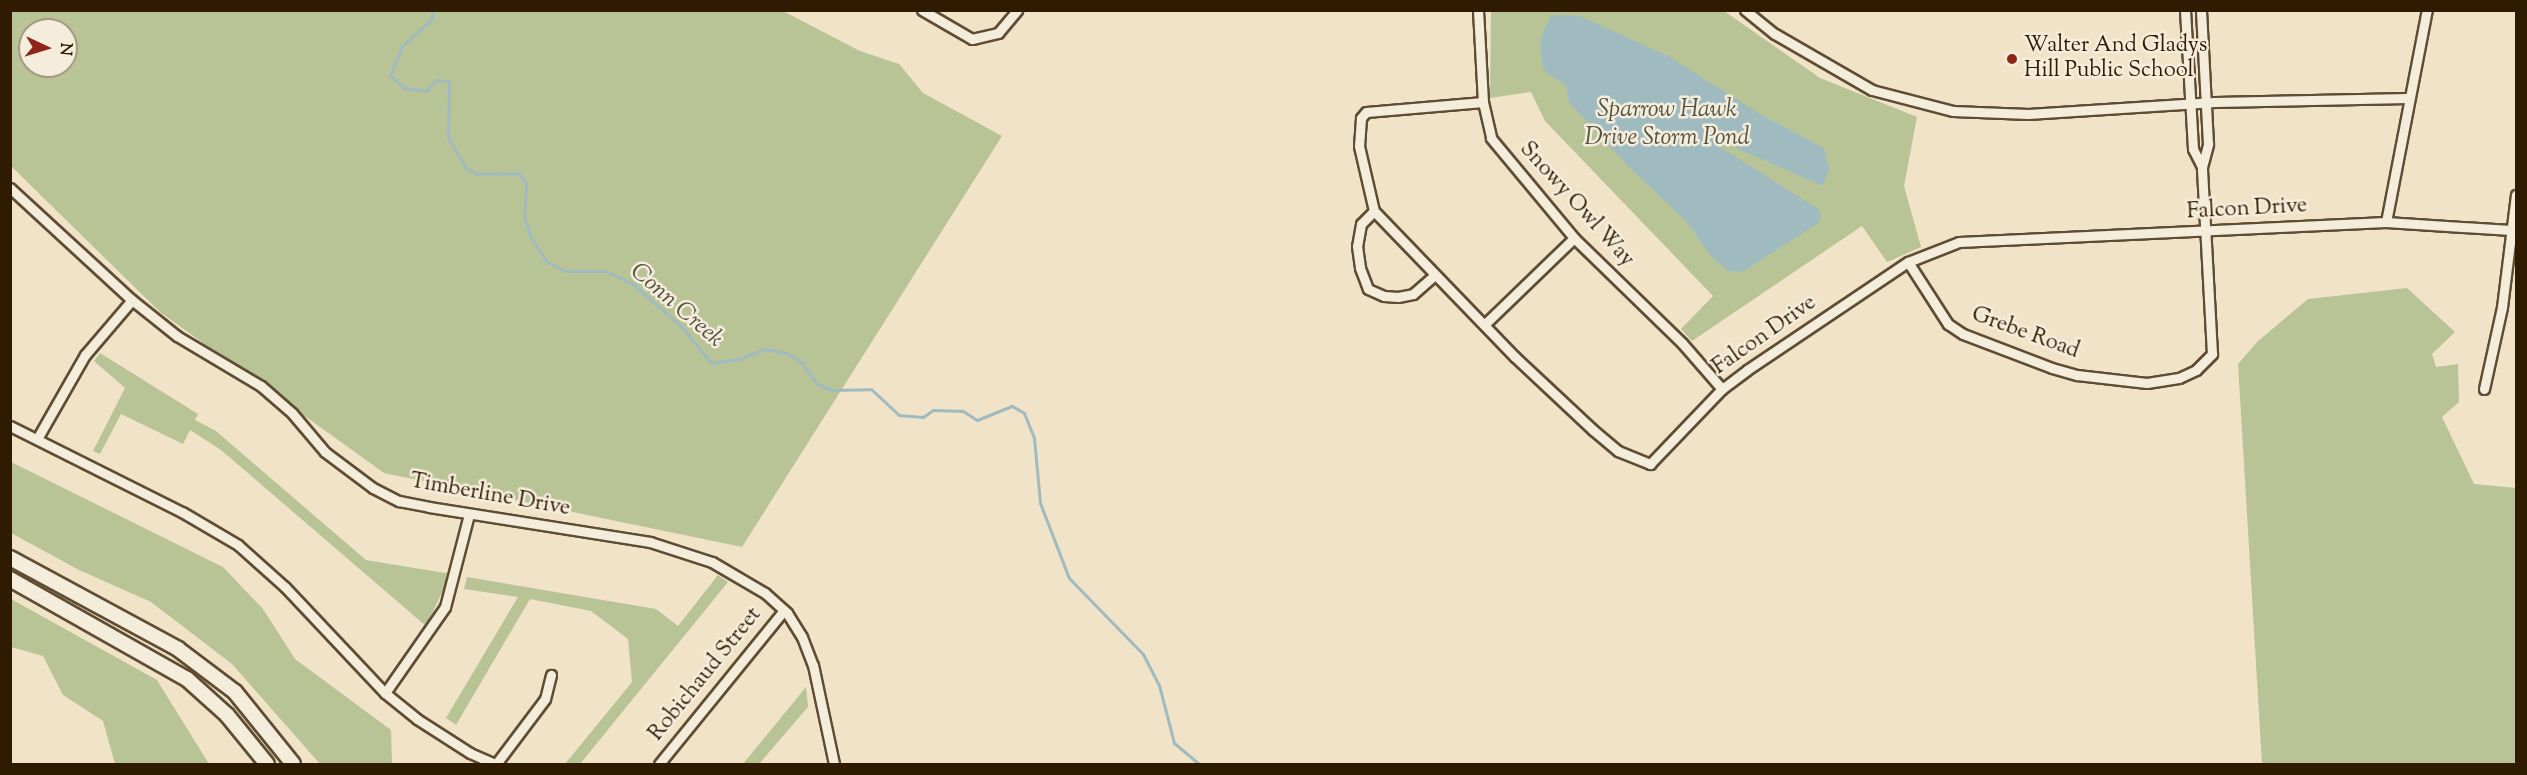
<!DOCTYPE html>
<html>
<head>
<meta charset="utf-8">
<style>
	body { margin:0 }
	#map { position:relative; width:2527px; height:775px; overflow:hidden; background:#f0e3c8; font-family:"Sorts Mill Goudy",serif }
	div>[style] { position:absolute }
	.green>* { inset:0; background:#b9c496 }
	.water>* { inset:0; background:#9fbbc0 }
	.stream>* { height:3px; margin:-1.5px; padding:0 1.5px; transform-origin:1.5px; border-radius:1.5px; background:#9fbbc0 }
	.roads { filter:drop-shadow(2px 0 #5f4d33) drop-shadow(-2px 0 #5f4d33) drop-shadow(0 2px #5f4d33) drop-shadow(0 -2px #5f4d33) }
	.street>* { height:9px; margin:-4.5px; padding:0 4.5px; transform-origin:4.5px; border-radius:4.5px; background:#f5eddb }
	.secondary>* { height:14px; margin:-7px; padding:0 7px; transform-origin:7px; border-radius:7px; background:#f5eddb }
	.dots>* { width:16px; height:16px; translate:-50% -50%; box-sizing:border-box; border:3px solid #f5eddb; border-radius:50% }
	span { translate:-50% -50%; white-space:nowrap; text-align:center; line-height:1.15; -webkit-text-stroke:5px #f5eddb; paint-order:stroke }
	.poi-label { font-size:22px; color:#2f1b01 }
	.left { translate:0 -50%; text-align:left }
	.street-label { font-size:22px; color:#2f1b01 }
	.water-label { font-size:24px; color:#565344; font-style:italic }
	.frame { position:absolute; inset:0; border:12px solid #2f1b01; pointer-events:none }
	.north { position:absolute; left:18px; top:18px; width:60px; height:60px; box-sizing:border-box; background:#f5eddb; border:2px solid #a69984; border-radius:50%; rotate:94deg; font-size:16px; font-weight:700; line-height:24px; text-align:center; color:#2f1b01 }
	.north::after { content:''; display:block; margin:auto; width:21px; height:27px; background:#8f2418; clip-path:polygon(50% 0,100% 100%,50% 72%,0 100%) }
</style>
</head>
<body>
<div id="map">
	<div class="green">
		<div style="clip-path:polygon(evenodd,10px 11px,783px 11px,860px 51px,899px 64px,923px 93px,1002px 136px,742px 547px,384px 473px,160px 312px,11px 166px,10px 11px,30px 30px,66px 30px,66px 66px,30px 66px,30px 30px)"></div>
		<div style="clip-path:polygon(1491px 11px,1724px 11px,1820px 78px,1917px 117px,1904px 186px,1921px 247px,1887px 262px,1862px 226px,1692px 341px,1681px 329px,1713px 296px,1545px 121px,1531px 92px,1490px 98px)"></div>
		<div style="clip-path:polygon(2407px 288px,2455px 332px,2432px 354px,2436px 367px,2458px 364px,2459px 402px,2442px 417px,2474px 484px,2516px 488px,2516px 764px,2262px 764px,2238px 364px,2257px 342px,2308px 299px)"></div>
		<div style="clip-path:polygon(100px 353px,198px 414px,195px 420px,216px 431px,366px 560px,451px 574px,426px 626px,221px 450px,190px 430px,183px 444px,121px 414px,100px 454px,93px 451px,125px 388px,94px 361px)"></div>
		<div style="clip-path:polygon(11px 462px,223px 567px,263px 609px,295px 659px,391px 730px,392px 764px,320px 764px,232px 664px,151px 602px,79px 570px,11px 533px)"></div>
		<div style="clip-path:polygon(718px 575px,728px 582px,580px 764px,565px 764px,632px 682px,628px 639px,591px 611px,530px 599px,456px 725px,446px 718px,518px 597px,464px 589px,467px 577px,656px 609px,678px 626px)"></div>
		<div style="clip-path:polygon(11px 599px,157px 680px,209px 764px,115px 764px,103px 721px,63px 695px,43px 656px,11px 647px)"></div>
		<div style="clip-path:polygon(806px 687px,808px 707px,759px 764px,743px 764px)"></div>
	</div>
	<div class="water">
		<div style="clip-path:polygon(1551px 15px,1580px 16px,1668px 56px,1760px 114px,1824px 148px,1829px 170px,1823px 186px,1734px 147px,1726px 136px,1720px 147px,1820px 210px,1820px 222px,1742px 272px,1728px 271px,1710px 255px,1686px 221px,1628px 166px,1569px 102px,1566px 86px,1543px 70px,1540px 40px)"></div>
	</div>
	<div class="stream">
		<div style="left:432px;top:10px;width:9px;rotate:90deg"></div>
		<div style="left:432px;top:19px;width:40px;rotate:138deg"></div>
		<div style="left:402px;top:46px;width:31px;rotate:112deg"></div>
		<div style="left:390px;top:75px;width:19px;rotate:43deg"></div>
		<div style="left:404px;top:88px;width:22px;rotate:8deg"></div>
		<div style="left:426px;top:91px;width:15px;rotate:-48deg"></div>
		<div style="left:436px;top:80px;width:13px;rotate:4deg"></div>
		<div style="left:449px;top:81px;width:56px;rotate:91deg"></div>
		<div style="left:448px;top:137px;width:36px;rotate:60deg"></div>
		<div style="left:466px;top:168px;width:13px;rotate:29deg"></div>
		<div style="left:477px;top:174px;width:42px;rotate:-1.4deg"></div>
		<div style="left:519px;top:173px;width:12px;rotate:55deg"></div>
		<div style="left:526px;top:183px;width:33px;rotate:93deg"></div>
		<div style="left:524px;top:216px;width:23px;rotate:72deg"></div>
		<div style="left:531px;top:238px;width:29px;rotate:56deg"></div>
		<div style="left:547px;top:262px;width:21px;rotate:25deg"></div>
		<div style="left:566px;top:271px;width:40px"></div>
		<div style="left:606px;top:271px;width:30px;rotate:26deg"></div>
		<div style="left:633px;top:284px;width:65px;rotate:41.3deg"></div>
		<div style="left:682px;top:327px;width:46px;rotate:51.1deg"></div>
		<div style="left:711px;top:363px;width:29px;rotate:-8deg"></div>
		<div style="left:740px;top:359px;width:26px;rotate:-23deg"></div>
		<div style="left:764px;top:349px;width:23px;rotate:10deg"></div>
		<div style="left:787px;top:353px;width:17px;rotate:33deg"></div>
		<div style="left:801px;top:362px;width:27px;rotate:54deg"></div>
		<div style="left:817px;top:384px;width:16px;rotate:22deg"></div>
		<div style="left:832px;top:390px;width:39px;rotate:-1deg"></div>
		<div style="left:871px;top:389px;width:38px;rotate:43deg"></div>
		<div style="left:899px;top:415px;width:24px;rotate:5deg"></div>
		<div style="left:923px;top:417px;width:12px;rotate:-35deg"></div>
		<div style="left:933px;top:410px;width:30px;rotate:2deg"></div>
		<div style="left:963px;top:411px;width:17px;rotate:33deg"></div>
		<div style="left:977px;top:420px;width:38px;rotate:-22deg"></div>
		<div style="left:1012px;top:406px;width:14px;rotate:30deg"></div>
		<div style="left:1024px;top:413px;width:27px;rotate:68deg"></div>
		<div style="left:1034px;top:438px;width:65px;rotate:84.7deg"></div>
		<div style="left:1040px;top:503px;width:80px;rotate:68.9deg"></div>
		<div style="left:1069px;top:578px;width:106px;rotate:45.8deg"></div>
		<div style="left:1143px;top:654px;width:35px;rotate:63deg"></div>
		<div style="left:1159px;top:685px;width:60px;rotate:75.5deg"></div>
		<div style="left:1174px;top:743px;width:33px;rotate:40deg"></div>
	</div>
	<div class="roads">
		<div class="street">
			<div style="left:922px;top:10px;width:58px;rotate:30.1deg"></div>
			<div style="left:972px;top:39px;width:27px;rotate:-13deg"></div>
			<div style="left:998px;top:33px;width:30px;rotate:-50deg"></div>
			<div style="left:1478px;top:10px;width:92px;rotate:86.9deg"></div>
			<div style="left:1483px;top:102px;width:37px;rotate:77deg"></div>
			<div style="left:1491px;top:138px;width:130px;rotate:50.3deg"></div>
			<div style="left:1574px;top:238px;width:151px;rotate:44.2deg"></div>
			<div style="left:1682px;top:343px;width:61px;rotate:49deg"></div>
			<div style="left:1745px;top:10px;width:38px;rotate:39deg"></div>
			<div style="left:1775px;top:34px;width:112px;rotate:30deg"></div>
			<div style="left:1872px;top:90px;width:84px;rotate:14.5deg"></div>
			<div style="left:1953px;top:111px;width:75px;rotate:2.3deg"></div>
			<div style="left:2028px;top:114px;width:187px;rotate:-3.7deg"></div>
			<div style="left:2215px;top:102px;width:193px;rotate:-1.2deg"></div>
			<div style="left:2185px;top:10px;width:139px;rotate:86.7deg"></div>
			<div style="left:2193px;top:149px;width:20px;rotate:63deg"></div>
			<div style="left:1483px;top:102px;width:117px;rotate:175.1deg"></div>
			<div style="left:1366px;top:112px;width:8px;rotate:130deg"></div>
			<div style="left:1361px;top:118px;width:28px;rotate:94deg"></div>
			<div style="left:1359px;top:146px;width:67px;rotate:77deg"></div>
			<div style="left:1374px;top:211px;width:203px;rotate:46deg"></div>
			<div style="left:1515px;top:357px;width:107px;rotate:43.1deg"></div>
			<div style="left:1593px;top:430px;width:33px;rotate:40deg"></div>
			<div style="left:1618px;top:451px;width:35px;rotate:22deg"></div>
			<div style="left:1650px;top:464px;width:104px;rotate:-46.2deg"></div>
			<div style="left:1722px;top:389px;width:31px;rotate:-37deg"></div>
			<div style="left:1747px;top:370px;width:194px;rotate:-33.9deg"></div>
			<div style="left:1908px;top:262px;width:55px;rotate:-21.4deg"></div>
			<div style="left:1959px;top:242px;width:427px;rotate:-2.7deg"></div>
			<div style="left:2386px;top:222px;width:125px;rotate:3.7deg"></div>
			<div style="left:10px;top:188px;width:166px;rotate:42.6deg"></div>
			<div style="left:132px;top:300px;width:58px;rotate:38.7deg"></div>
			<div style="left:177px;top:336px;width:98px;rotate:30.8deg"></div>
			<div style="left:261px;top:386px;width:41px;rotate:41.1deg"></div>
			<div style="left:292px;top:413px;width:51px;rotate:49.8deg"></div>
			<div style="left:325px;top:452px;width:60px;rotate:36.9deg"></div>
			<div style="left:373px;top:488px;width:29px;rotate:27deg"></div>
			<div style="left:399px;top:501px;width:31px;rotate:11deg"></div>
			<div style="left:429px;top:507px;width:224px;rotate:9deg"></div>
			<div style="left:650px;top:542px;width:65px;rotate:17.9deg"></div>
			<div style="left:712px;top:562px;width:61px;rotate:30.3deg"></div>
			<div style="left:765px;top:593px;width:30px;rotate:42deg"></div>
			<div style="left:787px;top:613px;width:28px;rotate:58deg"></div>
			<div style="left:802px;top:637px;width:30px;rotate:69deg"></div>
			<div style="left:813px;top:665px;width:101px;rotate:78deg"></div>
			<div style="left:1374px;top:211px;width:18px;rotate:135deg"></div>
			<div style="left:1361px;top:224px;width:22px;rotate:100deg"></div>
			<div style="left:1357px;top:246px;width:22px;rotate:82deg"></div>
			<div style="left:1360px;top:268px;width:22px;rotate:69deg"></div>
			<div style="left:1368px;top:289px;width:17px;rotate:24deg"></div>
			<div style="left:1384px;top:296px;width:14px;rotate:4deg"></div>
			<div style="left:1398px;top:297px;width:15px;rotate:-11deg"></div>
			<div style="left:1413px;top:294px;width:29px;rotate:-41deg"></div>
			<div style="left:2386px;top:222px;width:216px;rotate:-79.1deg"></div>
			<div style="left:1908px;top:262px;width:74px;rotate:57.2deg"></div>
			<div style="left:1948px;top:324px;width:18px;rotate:34deg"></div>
			<div style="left:1963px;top:334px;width:95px;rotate:20.9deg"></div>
			<div style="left:2052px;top:368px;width:26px;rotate:16deg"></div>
			<div style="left:2077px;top:375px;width:70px;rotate:6.5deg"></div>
			<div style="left:2147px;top:383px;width:32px;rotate:-9deg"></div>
			<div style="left:2179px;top:378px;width:19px;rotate:-25deg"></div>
			<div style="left:2196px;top:370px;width:23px;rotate:-45deg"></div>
			<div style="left:2212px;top:354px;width:187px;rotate:-93.1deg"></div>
			<div style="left:2202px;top:167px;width:24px;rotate:-75deg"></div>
			<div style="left:2208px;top:144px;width:134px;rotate:-93deg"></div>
			<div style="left:1486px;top:323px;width:122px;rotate:-44deg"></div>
			<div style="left:2484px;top:389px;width:84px;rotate:-77.6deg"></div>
			<div style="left:2502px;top:307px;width:113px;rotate:-82.9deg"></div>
			<div style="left:10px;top:426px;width:192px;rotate:26.6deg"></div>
			<div style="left:182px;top:512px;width:65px;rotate:30.5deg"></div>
			<div style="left:238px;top:545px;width:63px;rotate:41.8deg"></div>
			<div style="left:285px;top:587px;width:146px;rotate:46.7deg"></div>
			<div style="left:385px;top:693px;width:41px;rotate:39.1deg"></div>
			<div style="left:417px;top:719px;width:63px;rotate:32.7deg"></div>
			<div style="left:470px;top:753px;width:27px;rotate:24deg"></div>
			<div style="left:37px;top:439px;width:97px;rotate:-60.3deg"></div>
			<div style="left:85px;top:355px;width:72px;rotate:-49.5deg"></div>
			<div style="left:385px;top:693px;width:105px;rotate:-55.1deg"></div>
			<div style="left:445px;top:607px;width:96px;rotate:-75.5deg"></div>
			<div style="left:496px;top:764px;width:81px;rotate:-53deg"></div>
			<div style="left:545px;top:699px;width:25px;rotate:-76deg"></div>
			<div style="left:659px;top:764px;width:198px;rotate:-50.9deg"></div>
		</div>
		<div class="secondary">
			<div style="left:10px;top:558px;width:191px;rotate:28.4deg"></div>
			<div style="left:178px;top:649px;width:71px;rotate:37deg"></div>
			<div style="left:235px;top:692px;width:92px;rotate:51.1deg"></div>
			<div style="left:10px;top:579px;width:203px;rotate:29.5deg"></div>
			<div style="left:187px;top:679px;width:54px;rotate:42deg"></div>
			<div style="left:227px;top:715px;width:63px;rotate:50.8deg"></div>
		</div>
	</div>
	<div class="dots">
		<div style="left:2012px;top:59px;background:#8f2418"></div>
	</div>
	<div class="poi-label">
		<span class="left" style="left:2024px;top:59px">Walter And Gladys<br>Hill Public School</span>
	</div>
	<div class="street-label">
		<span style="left:1576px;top:205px;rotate:48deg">Snowy Owl Way</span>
		<span style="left:2247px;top:210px;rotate:-3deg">Falcon Drive</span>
		<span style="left:2025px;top:334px;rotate:20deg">Grebe Road</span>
		<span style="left:1765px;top:336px;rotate:-35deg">Falcon Drive</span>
		<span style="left:490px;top:496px;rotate:10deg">Timberline Drive</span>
		<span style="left:706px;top:675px;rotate:-51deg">Robichaud Street</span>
	</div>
	<div class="water-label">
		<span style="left:1667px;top:125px">Sparrow Hawk<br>Drive Storm Pond</span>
		<span style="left:676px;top:306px;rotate:41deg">Conn Creek</span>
	</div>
	<div class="frame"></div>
	<div class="north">N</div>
</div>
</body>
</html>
